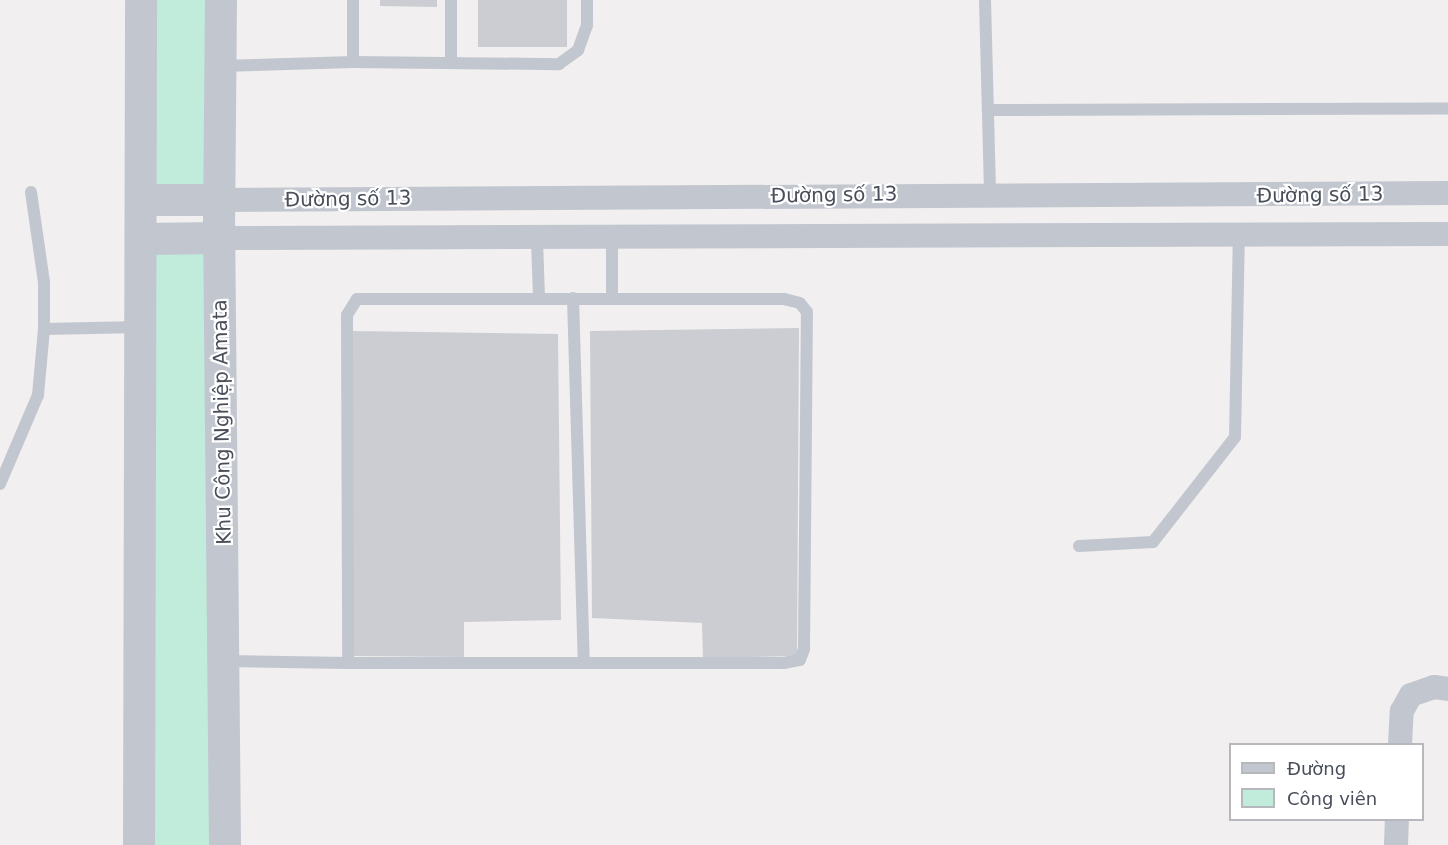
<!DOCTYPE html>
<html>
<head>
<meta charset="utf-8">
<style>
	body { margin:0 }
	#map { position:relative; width:1448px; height:845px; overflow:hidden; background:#f1efef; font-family:"DejaVu Sans",sans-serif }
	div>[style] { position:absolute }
	.green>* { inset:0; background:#c1ebdb; transform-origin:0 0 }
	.building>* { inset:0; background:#cccdd3; transform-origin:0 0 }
	.service>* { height:12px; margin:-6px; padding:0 6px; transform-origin:6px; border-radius:6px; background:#c1c6cf }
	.minor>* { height:24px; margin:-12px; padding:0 12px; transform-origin:12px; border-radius:12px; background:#c1c6cf }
	.tertiary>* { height:32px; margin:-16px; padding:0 16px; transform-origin:16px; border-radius:16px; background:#c1c6cf }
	span { translate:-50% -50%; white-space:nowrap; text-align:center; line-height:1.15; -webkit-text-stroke:4.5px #fff; paint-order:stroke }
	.street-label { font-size:20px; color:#494e5a }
	.legend { position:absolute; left:1229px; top:743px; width:195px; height:78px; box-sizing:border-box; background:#fff; border:2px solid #b6b8bd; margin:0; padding:8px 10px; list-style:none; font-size:18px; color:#494e5a }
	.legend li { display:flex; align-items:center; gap:12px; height:30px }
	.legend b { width:30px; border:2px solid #b6b8bd }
</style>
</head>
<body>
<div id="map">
	<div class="green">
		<div style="left:154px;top:0;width:54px;height:192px"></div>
		<div style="clip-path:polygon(206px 245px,212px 845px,152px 845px,155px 246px)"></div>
	</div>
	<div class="building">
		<div style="clip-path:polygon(380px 0,437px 0,437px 7px,380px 6px)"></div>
		<div style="left:478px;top:0;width:89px;height:47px"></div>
		<div style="clip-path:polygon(799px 328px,797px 656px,703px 658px,702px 623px,592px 618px,590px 331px)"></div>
		<div style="clip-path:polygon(352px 331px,558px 334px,561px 620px,464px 622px,464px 657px,353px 656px)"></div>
	</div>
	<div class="service">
		<div style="left:985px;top:0;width:194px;rotate:88.5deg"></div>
		<div style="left:353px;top:62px;width:206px;rotate:0.6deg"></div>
		<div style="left:559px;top:64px;width:24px;rotate:-36deg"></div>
		<div style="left:578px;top:50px;width:27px;rotate:-70deg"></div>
		<div style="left:587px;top:25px;width:25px;rotate:-90deg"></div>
		<div style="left:451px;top:63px;width:63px;rotate:-90deg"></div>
		<div style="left:221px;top:66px;width:132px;rotate:-1.7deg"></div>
		<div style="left:353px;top:62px;width:62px;rotate:-90deg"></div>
		<div style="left:988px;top:110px;width:460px;rotate:-0.2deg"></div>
		<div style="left:31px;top:192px;width:91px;rotate:81.8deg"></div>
		<div style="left:44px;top:282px;width:47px;rotate:90deg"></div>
		<div style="left:44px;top:329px;width:96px;rotate:-1.2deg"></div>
		<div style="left:537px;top:240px;width:58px;rotate:88deg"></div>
		<div style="left:573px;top:298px;width:365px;rotate:88.3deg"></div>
		<div style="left:612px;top:299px;width:60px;rotate:-90deg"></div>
		<div style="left:0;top:484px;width:97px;rotate:-66.9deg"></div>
		<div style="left:38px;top:395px;width:66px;rotate:-84.8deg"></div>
		<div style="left:1079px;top:546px;width:74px;rotate:-3.1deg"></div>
		<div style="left:1153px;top:542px;width:133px;rotate:-52deg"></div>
		<div style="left:1235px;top:437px;width:202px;rotate:-88.9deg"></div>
		<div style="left:226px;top:661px;width:122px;rotate:0.9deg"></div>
		<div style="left:348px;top:663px;width:436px"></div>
		<div style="left:784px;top:663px;width:16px;rotate:-11deg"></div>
		<div style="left:800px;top:660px;width:12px;rotate:-70deg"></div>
		<div style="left:804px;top:649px;width:337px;rotate:-89.5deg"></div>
		<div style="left:807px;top:312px;width:11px;rotate:-128deg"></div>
		<div style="left:800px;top:303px;width:16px;rotate:-166deg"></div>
		<div style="left:784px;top:299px;width:427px;rotate:180deg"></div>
		<div style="left:357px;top:299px;width:19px;rotate:122deg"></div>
		<div style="left:347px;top:315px;width:348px;rotate:89.8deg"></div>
	</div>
	<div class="minor">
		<div style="left:220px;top:200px;width:1228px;rotate:-0.33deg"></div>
		<div style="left:220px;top:238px;width:1228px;rotate:-0.19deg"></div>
		<div style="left:1400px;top:744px;width:33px;rotate:-87deg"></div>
		<div style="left:1402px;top:711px;width:18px;rotate:-61deg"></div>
		<div style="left:1411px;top:695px;width:24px;rotate:-19deg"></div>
		<div style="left:1434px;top:687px;width:14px;rotate:8deg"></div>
		<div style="left:1396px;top:845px;width:25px;rotate:-88deg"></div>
	</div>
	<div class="tertiary">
		<div style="left:221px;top:0;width:219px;rotate:90.5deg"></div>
		<div style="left:219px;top:219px;width:626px;rotate:89.45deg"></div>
		<div style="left:143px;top:200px;width:77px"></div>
		<div style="left:143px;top:239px;width:77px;rotate:-0.7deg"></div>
		<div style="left:139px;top:845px;width:845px;rotate:-89.86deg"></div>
	</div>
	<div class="street-label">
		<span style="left:834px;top:195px;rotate:-1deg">Đường số 13</span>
		<span style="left:1320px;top:195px;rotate:-1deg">Đường số 13</span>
		<span style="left:348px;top:199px;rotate:-1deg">Đường số 13</span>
		<span style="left:222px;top:422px;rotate:-91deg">Khu Công Nghiệp Amata</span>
	</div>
	<ul class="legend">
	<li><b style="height:8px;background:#c1c6cf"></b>Đường</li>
	<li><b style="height:16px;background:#c1ebdb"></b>Công viên</li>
	</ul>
</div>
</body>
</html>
